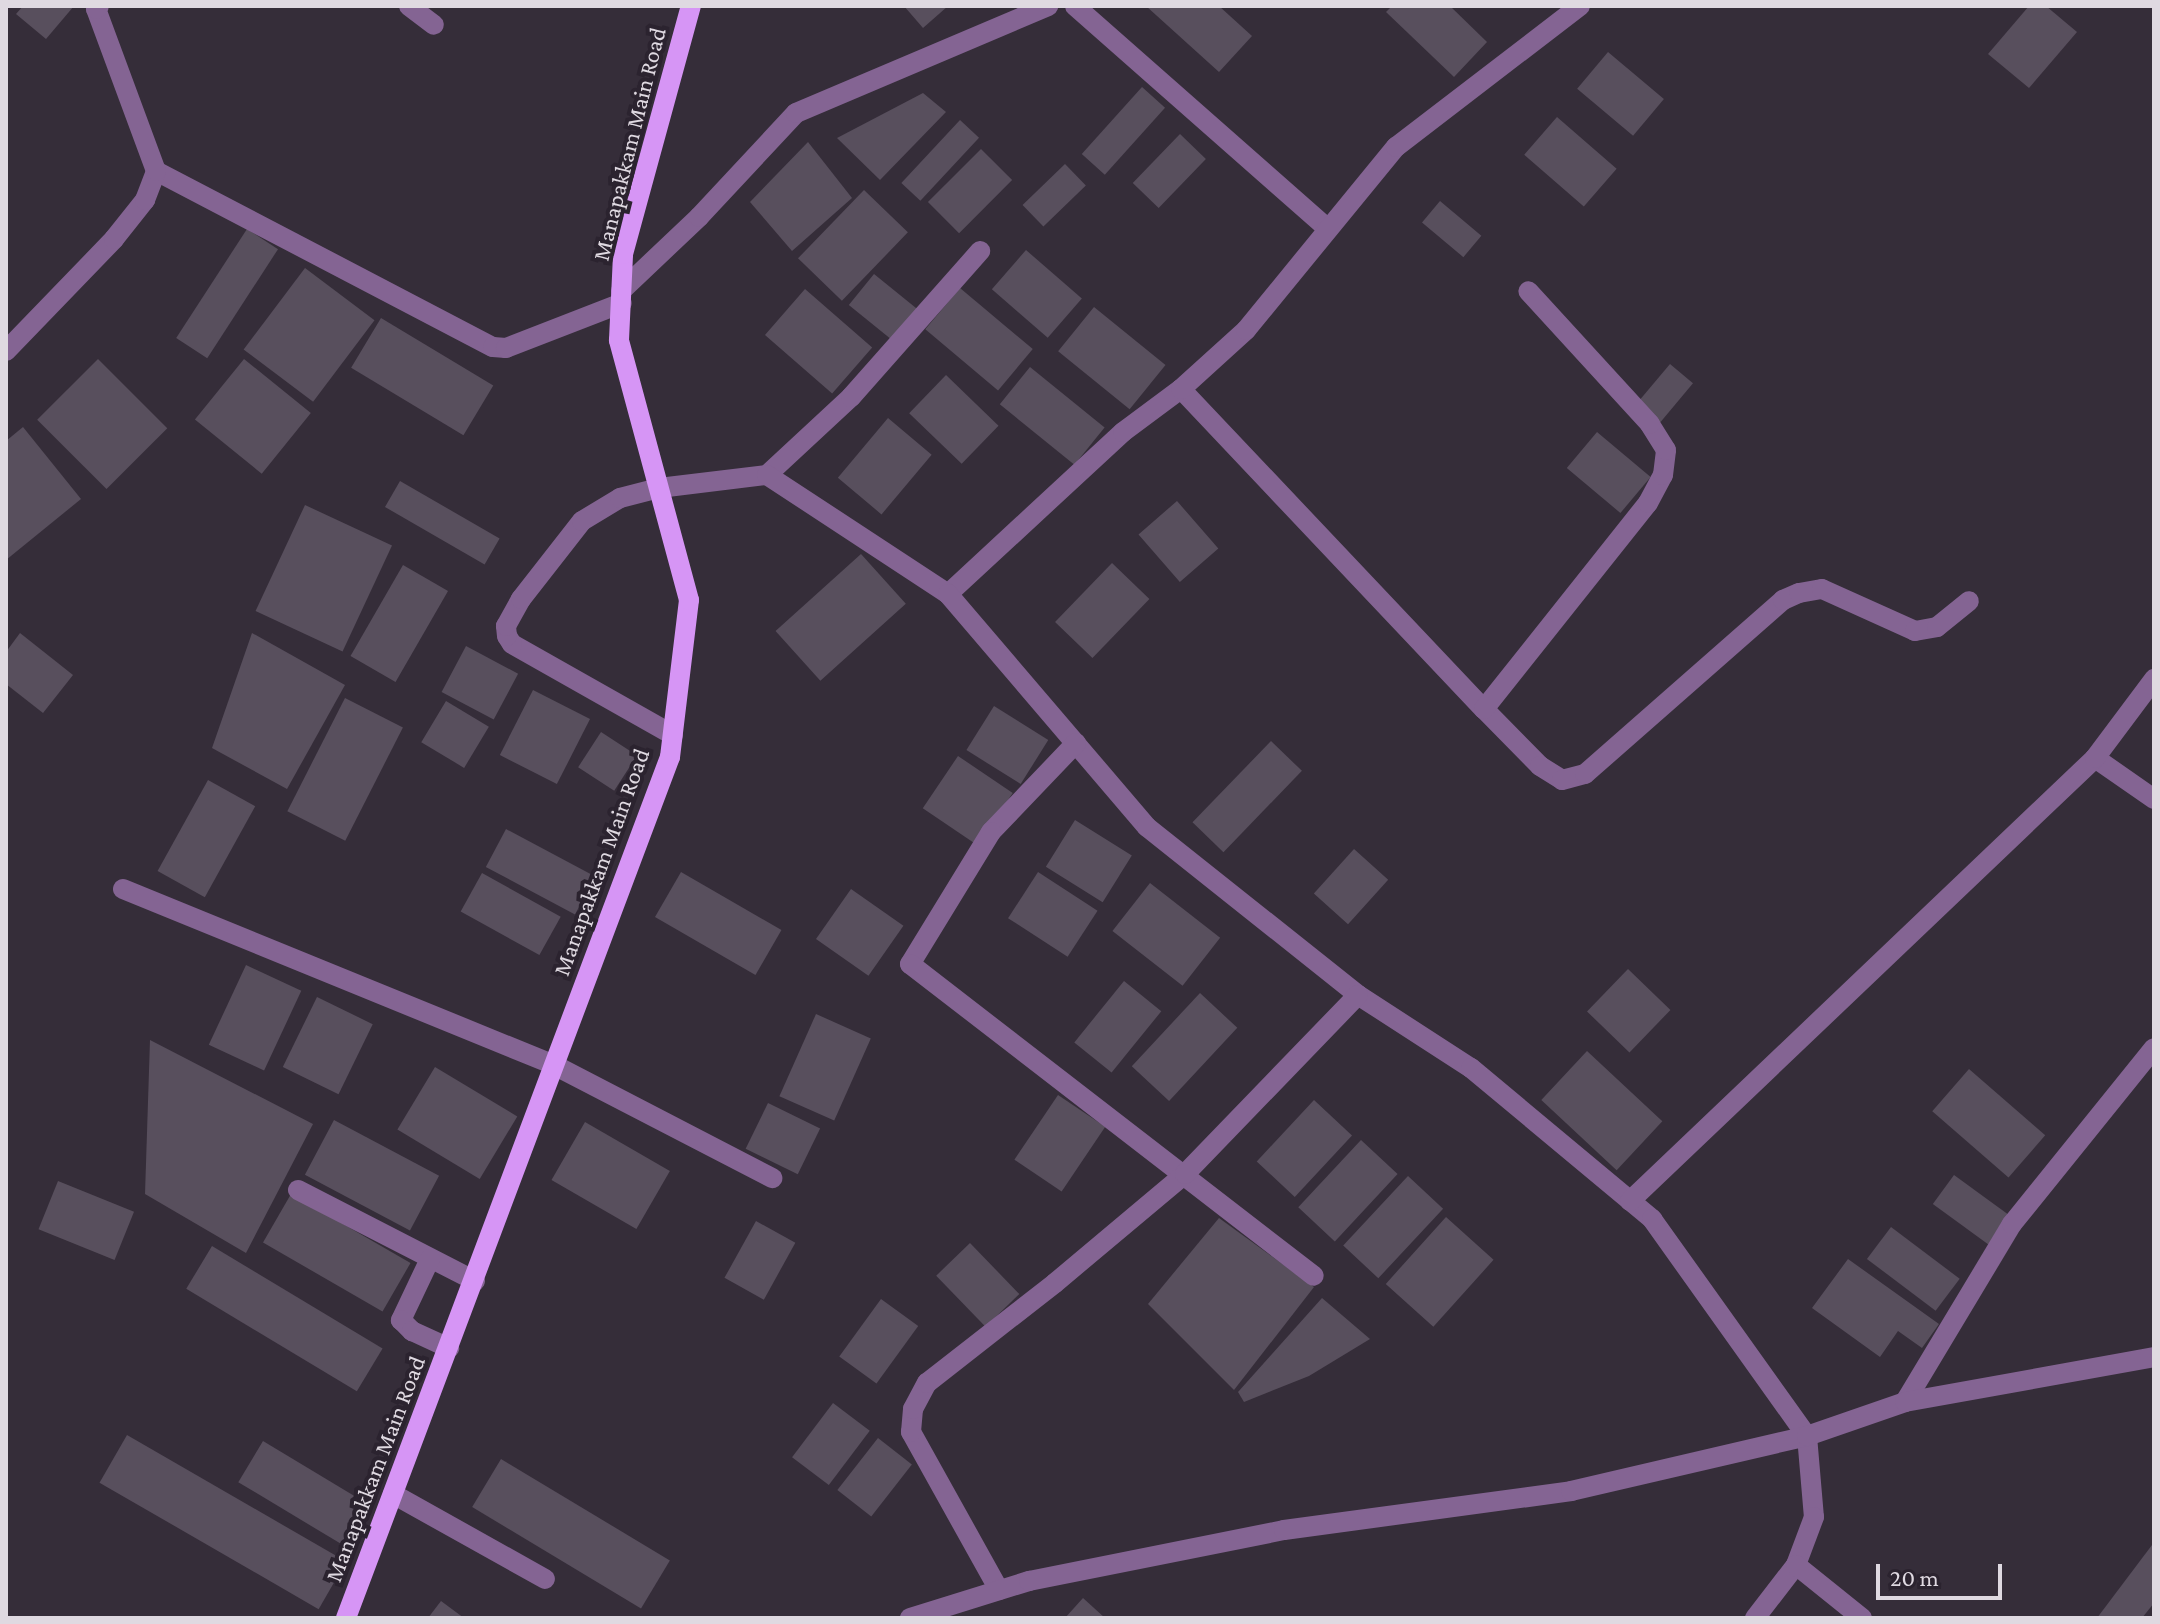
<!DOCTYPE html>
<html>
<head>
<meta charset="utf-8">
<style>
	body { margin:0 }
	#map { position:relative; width:2160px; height:1624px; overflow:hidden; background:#352d39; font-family:"Crimson Pro",serif }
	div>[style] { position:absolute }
	.building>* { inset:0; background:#584f5d; transform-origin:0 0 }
	.minor>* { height:20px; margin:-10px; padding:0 10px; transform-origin:10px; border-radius:10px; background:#846493 }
	.major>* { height:20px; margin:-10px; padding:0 10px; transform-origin:10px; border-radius:10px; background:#d695f5 }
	span { translate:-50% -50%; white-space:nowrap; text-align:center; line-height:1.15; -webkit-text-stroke:8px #2b232f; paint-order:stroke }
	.street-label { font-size:24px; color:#dfd9e1 }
	.frame { position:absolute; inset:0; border:8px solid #dfd9e1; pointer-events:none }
	.scale { position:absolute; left:1876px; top:1564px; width:126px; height:36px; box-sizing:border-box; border:4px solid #dfd9e1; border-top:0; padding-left:10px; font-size:24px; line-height:28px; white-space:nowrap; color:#dfd9e1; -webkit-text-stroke:6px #2b232f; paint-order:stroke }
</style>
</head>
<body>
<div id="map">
	<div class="building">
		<div style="clip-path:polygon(23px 6px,74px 6px,46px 39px,16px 14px)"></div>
		<div style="clip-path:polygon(904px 6px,948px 6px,923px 28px)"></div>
		<div style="clip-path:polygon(1146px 6px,1219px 6px,1252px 36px,1219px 72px)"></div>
		<div style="clip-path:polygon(1392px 6px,1450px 6px,1487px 42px,1454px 77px,1386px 12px)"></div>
		<div style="clip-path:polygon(2029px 6px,2046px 6px,2077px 32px,2029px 88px,1988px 54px)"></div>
		<div style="left:1608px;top:52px;width:73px;height:48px;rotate:40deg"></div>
		<div style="left:1142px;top:87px;width:31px;height:90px;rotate:42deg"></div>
		<div style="clip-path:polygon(923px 93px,946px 112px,880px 180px,837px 138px)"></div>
		<div style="left:1557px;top:117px;width:79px;height:50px;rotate:41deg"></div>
		<div style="left:960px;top:120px;width:26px;height:86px;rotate:43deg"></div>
		<div style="left:1180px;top:134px;width:36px;height:68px;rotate:44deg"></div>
		<div style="clip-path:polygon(808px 142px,852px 198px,792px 251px,750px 202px)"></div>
		<div style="left:981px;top:149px;width:44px;height:75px;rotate:45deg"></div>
		<div style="left:1065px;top:164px;width:30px;height:59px;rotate:46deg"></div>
		<div style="left:864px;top:190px;width:61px;height:95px;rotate:44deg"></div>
		<div style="left:1440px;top:201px;width:54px;height:28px;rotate:40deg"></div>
		<div style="left:247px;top:229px;width:37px;height:130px;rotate:33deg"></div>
		<div style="left:1026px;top:250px;width:74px;height:52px;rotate:41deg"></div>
		<div style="left:305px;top:268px;width:87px;height:102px;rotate:37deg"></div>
		<div style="left:874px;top:274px;width:58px;height:40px;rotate:39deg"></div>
		<div style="left:960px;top:288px;width:95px;height:54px;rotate:40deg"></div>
		<div style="left:805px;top:289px;width:89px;height:61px;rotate:41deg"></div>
		<div style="left:1094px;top:307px;width:92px;height:57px;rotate:39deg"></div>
		<div style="left:381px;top:318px;width:131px;height:58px;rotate:31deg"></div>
		<div style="left:98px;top:359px;width:98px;height:86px;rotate:45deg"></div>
		<div style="left:244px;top:359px;width:86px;height:78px;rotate:39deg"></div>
		<div style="left:1670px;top:364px;width:30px;height:53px;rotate:40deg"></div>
		<div style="left:1030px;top:367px;width:96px;height:48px;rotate:39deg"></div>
		<div style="left:946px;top:375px;width:73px;height:53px;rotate:44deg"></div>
		<div style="left:888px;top:418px;width:57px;height:78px;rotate:40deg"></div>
		<div style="clip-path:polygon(23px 427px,81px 499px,6px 560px,6px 441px)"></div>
		<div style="left:1597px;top:432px;width:70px;height:47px;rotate:40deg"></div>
		<div style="left:400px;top:481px;width:115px;height:30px;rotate:30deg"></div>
		<div style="left:1177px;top:501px;width:63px;height:51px;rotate:49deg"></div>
		<div style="left:305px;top:505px;width:96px;height:117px;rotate:25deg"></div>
		<div style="left:861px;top:554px;width:67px;height:115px;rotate:48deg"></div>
		<div style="left:1112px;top:563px;width:52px;height:82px;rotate:44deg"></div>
		<div style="left:403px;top:565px;width:52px;height:105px;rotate:30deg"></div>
		<div style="clip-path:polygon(20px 633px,73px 675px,43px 713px,6px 684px,6px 652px)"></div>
		<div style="clip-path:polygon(252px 633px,345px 685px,287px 789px,212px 748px)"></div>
		<div style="left:466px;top:646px;width:59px;height:52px;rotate:28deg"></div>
		<div style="left:533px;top:690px;width:64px;height:73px;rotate:27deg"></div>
		<div style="left:345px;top:698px;width:65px;height:127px;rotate:27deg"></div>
		<div style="left:446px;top:701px;width:50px;height:48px;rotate:31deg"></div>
		<div style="left:994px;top:706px;width:64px;height:52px;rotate:32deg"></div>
		<div style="left:601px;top:732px;width:43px;height:42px;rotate:33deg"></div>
		<div style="left:1271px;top:741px;width:43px;height:113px;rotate:44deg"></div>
		<div style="left:958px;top:756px;width:66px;height:63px;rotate:34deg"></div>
		<div style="left:208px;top:780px;width:54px;height:104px;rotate:29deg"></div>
		<div style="left:1075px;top:820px;width:67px;height:55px;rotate:32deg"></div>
		<div style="left:506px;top:829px;width:101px;height:43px;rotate:28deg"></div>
		<div style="left:1354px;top:849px;width:46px;height:60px;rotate:42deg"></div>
		<div style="left:681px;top:872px;width:116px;height:52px;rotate:30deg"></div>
		<div style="left:1038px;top:872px;width:71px;height:55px;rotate:33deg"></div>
		<div style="left:482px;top:873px;width:90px;height:44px;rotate:29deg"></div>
		<div style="left:1150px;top:883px;width:89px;height:61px;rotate:38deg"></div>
		<div style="left:851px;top:889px;width:64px;height:61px;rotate:35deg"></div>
		<div style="left:246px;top:965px;width:61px;height:88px;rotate:25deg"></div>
		<div style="left:1628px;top:969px;width:59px;height:59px;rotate:44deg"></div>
		<div style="left:1124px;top:981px;width:48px;height:79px;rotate:39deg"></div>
		<div style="left:1200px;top:993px;width:51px;height:100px;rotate:43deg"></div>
		<div style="left:317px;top:997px;width:62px;height:78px;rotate:26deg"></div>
		<div style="left:816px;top:1014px;width:60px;height:90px;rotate:24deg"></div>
		<div style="clip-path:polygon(150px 1040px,313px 1124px,246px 1253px,145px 1194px)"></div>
		<div style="left:1587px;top:1051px;width:103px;height:67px;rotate:43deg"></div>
		<div style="left:435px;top:1067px;width:96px;height:73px;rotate:31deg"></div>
		<div style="left:1969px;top:1069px;width:101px;height:56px;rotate:41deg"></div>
		<div style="left:1058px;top:1095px;width:57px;height:78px;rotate:34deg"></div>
		<div style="left:1314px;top:1100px;width:52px;height:84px;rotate:43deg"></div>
		<div style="left:768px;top:1103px;width:58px;height:51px;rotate:26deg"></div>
		<div style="left:334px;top:1120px;width:119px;height:62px;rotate:28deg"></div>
		<div style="left:585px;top:1122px;width:98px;height:67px;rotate:30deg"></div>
		<div style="left:1361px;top:1140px;width:50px;height:92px;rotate:43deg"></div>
		<div style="left:1954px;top:1175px;width:70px;height:36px;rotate:36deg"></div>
		<div style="left:1408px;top:1176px;width:48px;height:95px;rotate:43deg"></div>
		<div style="left:58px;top:1181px;width:82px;height:52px;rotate:22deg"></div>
		<div style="left:291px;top:1194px;width:138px;height:56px;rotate:30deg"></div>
		<div style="left:1446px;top:1217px;width:64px;height:90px;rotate:42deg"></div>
		<div style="clip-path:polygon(1219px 1218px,1314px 1287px,1234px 1390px,1148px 1304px)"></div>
		<div style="left:756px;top:1221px;width:45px;height:65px;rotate:29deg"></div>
		<div style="left:1891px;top:1227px;width:86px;height:40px;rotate:37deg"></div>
		<div style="left:970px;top:1243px;width:71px;height:47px;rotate:46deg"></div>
		<div style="left:212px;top:1246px;width:199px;height:50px;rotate:31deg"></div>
		<div style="clip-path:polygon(1848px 1259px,1939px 1324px,1922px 1348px,1898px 1331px,1880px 1357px,1812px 1308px)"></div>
		<div style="clip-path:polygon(1322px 1298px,1370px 1339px,1309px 1376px,1244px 1402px,1238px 1392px)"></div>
		<div style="left:881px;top:1299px;width:46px;height:71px;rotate:36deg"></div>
		<div style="left:833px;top:1403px;width:46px;height:68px;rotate:37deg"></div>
		<div style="left:127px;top:1435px;width:253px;height:55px;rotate:30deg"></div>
		<div style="left:878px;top:1438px;width:43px;height:66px;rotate:38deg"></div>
		<div style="left:263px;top:1441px;width:127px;height:48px;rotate:31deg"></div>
		<div style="left:501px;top:1459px;width:197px;height:56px;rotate:31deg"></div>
		<div style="clip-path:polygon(2152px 1545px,2154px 1603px,2142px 1618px,2097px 1618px)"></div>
		<div style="clip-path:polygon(1083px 1598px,1105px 1618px,1065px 1618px)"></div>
		<div style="clip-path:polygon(441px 1601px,464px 1618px,428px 1618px)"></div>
	</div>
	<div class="minor">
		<div style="left:409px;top:6px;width:31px;rotate:37deg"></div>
		<div style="left:1075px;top:6px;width:337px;rotate:41.4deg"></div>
		<div style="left:156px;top:171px;width:380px;rotate:27.6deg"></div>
		<div style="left:493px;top:347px;width:13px;rotate:4deg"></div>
		<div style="left:506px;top:348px;width:124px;rotate:-21.2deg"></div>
		<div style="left:621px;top:291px;width:108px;rotate:-43.5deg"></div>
		<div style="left:699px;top:217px;width:142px;rotate:-47deg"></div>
		<div style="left:796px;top:113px;width:274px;rotate:-23deg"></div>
		<div style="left:6px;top:351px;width:156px;rotate:-46deg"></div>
		<div style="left:114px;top:239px;width:50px;rotate:-51.5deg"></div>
		<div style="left:145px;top:200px;width:31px;rotate:-69deg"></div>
		<div style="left:156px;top:171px;width:173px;rotate:-110.3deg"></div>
		<div style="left:96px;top:9px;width:4px;rotate:-45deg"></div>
		<div style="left:1181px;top:389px;width:441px;rotate:46.6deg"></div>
		<div style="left:1484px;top:709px;width:80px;rotate:45.5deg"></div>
		<div style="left:1540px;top:766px;width:26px;rotate:32deg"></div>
		<div style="left:1562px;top:780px;width:24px;rotate:-15deg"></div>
		<div style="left:1585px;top:774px;width:264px;rotate:-41.3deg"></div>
		<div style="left:1783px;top:600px;width:17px;rotate:-24deg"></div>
		<div style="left:1799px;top:593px;width:23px;rotate:-10deg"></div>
		<div style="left:1822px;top:589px;width:102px;rotate:24.3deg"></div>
		<div style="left:1915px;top:631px;width:22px;rotate:-10deg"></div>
		<div style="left:1937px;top:627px;width:41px;rotate:-39.1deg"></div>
		<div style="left:767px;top:475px;width:115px;rotate:-42.9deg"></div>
		<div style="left:851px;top:397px;width:195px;rotate:-48.5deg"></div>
		<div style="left:948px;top:594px;width:238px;rotate:-42.8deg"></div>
		<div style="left:1123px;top:432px;width:72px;rotate:-36.6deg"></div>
		<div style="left:1181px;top:389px;width:88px;rotate:-42.2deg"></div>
		<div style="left:1246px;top:330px;width:237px;rotate:-50.7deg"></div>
		<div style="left:1396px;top:147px;width:232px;rotate:-37.5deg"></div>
		<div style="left:1484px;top:709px;width:263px;rotate:-51.5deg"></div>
		<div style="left:1648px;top:503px;width:32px;rotate:-62deg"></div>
		<div style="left:1663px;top:475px;width:25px;rotate:-83deg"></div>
		<div style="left:1666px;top:450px;width:31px;rotate:-122deg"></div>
		<div style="left:1650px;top:424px;width:180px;rotate:-132.5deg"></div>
		<div style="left:673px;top:735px;width:185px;rotate:-150.5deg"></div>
		<div style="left:512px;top:644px;width:9px;rotate:-122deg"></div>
		<div style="left:507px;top:636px;width:10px;rotate:-96deg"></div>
		<div style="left:506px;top:626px;width:31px;rotate:-61deg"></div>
		<div style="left:521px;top:599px;width:99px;rotate:-52deg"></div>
		<div style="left:582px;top:521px;width:44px;rotate:-31.2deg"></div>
		<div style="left:620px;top:498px;width:40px;rotate:-14.4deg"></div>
		<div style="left:659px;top:488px;width:109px;rotate:-6.9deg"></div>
		<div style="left:767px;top:475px;width:217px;rotate:33.3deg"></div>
		<div style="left:948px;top:594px;width:306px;rotate:49.5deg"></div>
		<div style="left:1147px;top:827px;width:270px;rotate:38.5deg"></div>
		<div style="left:1358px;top:995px;width:135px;rotate:32.9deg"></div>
		<div style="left:1471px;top:1068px;width:236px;rotate:39.8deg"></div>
		<div style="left:1652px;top:1219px;width:267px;rotate:54.5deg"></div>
		<div style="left:1807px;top:1436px;width:81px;rotate:85.1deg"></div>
		<div style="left:1814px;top:1517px;width:51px;rotate:110.6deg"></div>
		<div style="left:1796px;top:1565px;width:67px;rotate:127.7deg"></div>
		<div style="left:1076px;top:743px;width:123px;rotate:133.7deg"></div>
		<div style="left:991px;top:832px;width:155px;rotate:121.5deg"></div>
		<div style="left:910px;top:964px;width:510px;rotate:37.68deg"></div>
		<div style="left:2095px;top:758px;width:72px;rotate:34.8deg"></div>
		<div style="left:123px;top:889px;width:466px;rotate:22.2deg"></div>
		<div style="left:554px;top:1065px;width:246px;rotate:27.4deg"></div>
		<div style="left:298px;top:1190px;width:199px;rotate:27.2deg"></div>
		<div style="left:1630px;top:1201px;width:642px;rotate:-43.61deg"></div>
		<div style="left:2095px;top:758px;width:99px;rotate:-53.2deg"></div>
		<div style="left:430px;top:1259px;width:68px;rotate:115.4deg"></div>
		<div style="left:401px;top:1320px;width:16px;rotate:45deg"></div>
		<div style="left:412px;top:1331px;width:41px;rotate:24.7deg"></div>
		<div style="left:1905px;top:1402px;width:208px;rotate:-59deg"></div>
		<div style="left:2012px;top:1224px;width:226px;rotate:-51.1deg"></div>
		<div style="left:393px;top:1494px;width:174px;rotate:29.2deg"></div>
		<div style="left:1796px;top:1565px;width:85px;rotate:38.8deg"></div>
		<div style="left:999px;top:1590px;width:181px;rotate:-119.1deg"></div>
		<div style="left:911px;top:1432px;width:23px;rotate:-85deg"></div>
		<div style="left:913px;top:1409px;width:30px;rotate:-62deg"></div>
		<div style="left:927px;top:1383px;width:162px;rotate:-38deg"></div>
		<div style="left:1055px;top:1283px;width:170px;rotate:-40deg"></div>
		<div style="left:1185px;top:1174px;width:249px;rotate:-46deg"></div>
		<div style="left:910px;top:1618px;width:125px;rotate:-17.3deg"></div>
		<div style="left:1029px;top:1581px;width:260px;rotate:-11.3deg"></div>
		<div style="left:1284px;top:1530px;width:290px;rotate:-7.7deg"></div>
		<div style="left:1571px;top:1491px;width:242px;rotate:-13.1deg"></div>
		<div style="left:1807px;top:1436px;width:104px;rotate:-19.1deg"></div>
		<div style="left:1905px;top:1402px;width:253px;rotate:-10.2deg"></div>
	</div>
	<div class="major">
		<div style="left:346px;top:1618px;width:920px;rotate:-69.38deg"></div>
		<div style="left:670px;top:757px;width:158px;rotate:-83.1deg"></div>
		<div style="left:689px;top:600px;width:269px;rotate:-105.1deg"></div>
		<div style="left:619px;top:340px;width:86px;rotate:-87.3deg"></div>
		<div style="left:623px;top:254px;width:257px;rotate:-74.7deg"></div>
	</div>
	<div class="street-label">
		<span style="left:629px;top:144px;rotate:-76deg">Manapakkam Main Road</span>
		<span style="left:601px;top:862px;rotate:-70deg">Manapakkam Main Road</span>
		<span style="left:375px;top:1469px;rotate:-69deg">Manapakkam Main Road</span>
	</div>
	<div class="frame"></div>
	<div class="scale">20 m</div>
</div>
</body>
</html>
